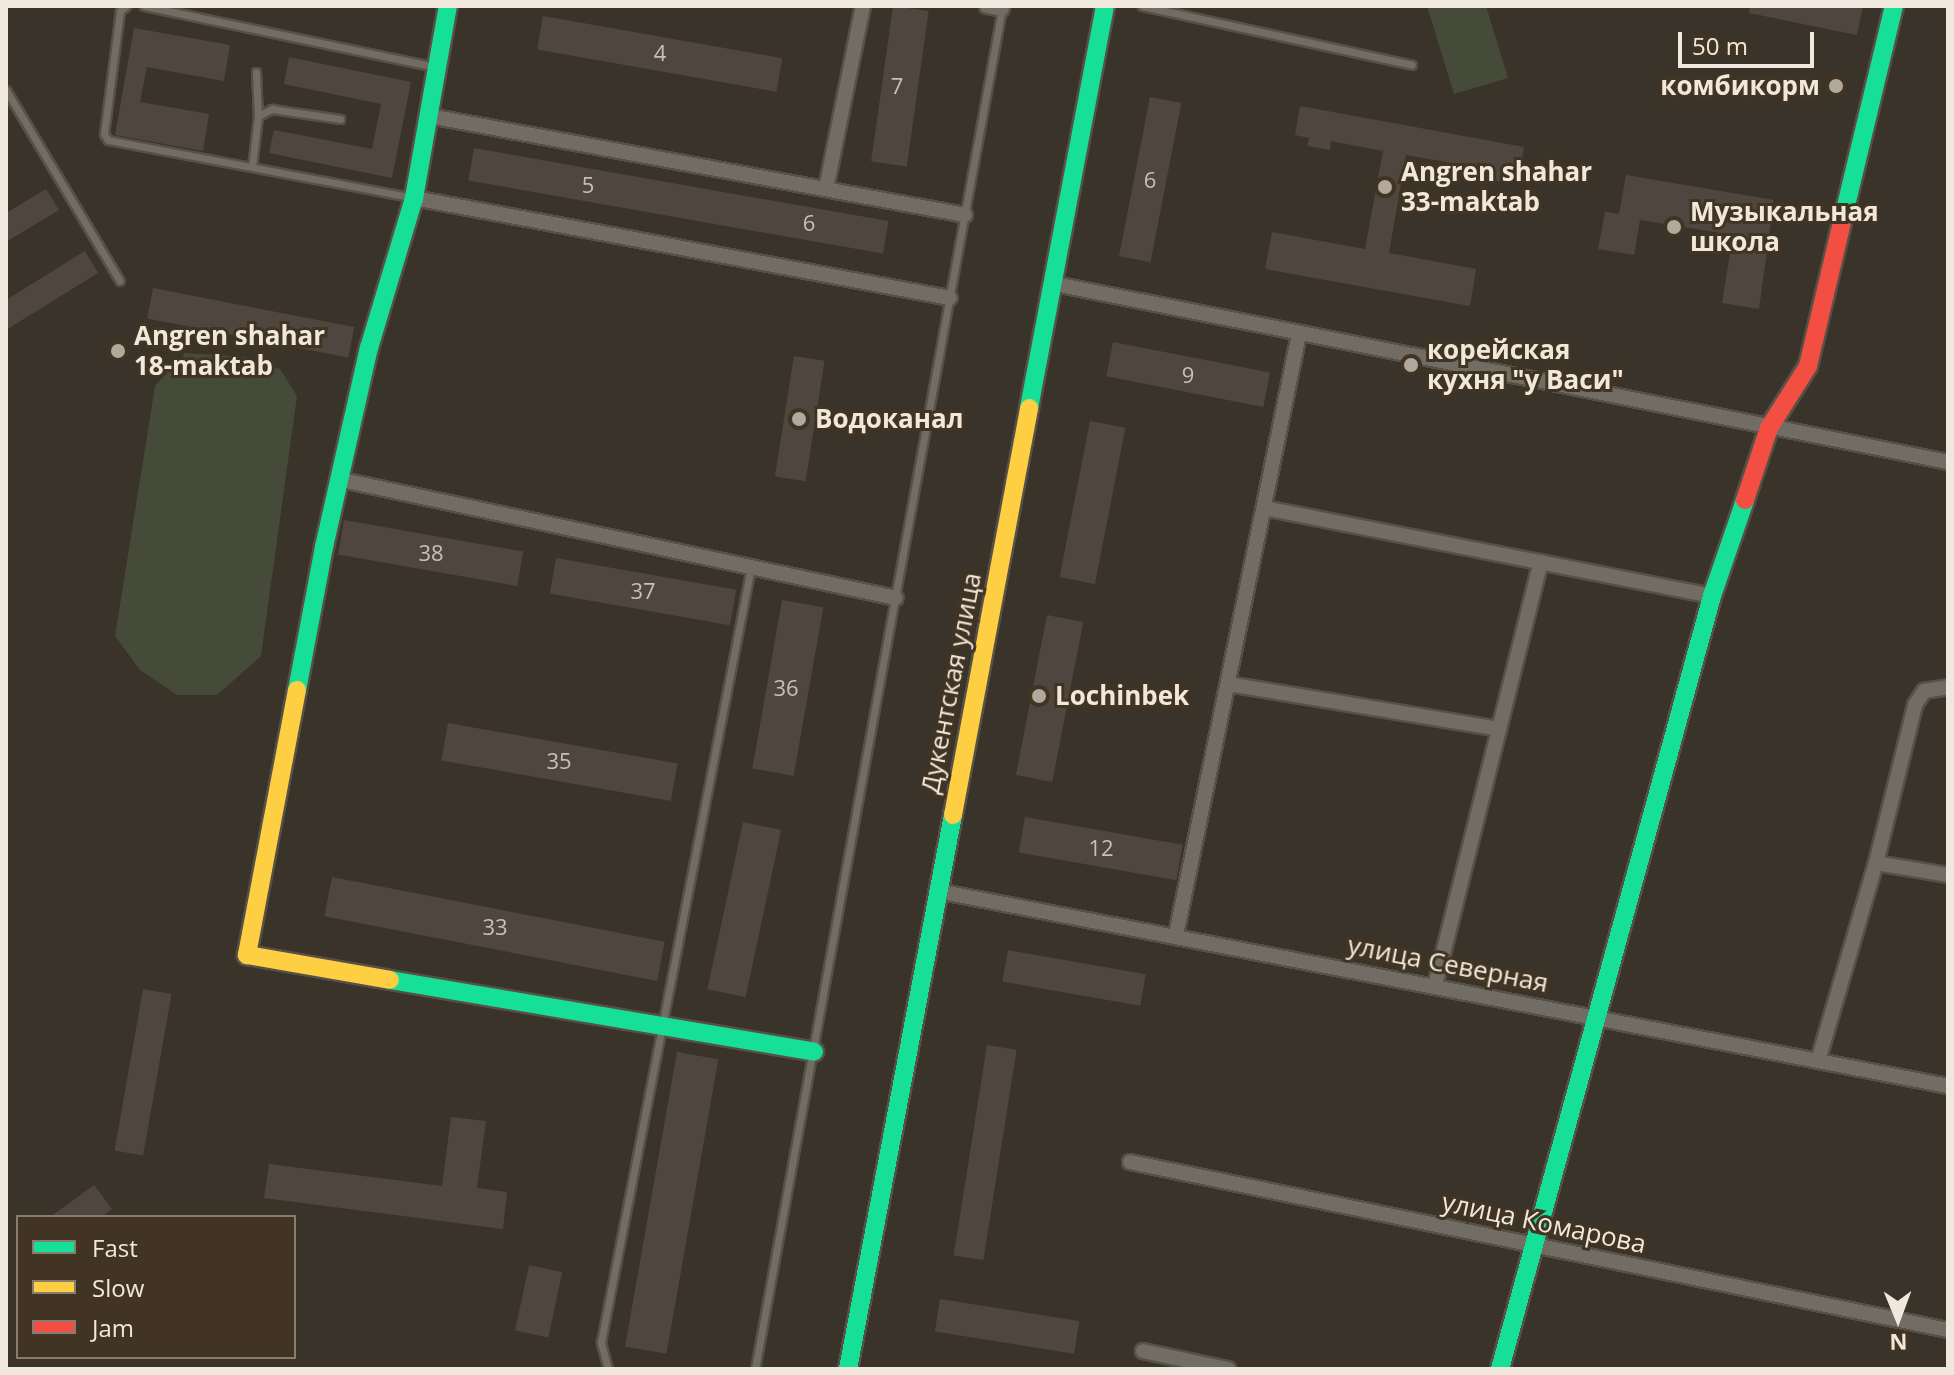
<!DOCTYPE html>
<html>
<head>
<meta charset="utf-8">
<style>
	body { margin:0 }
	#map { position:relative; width:1954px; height:1375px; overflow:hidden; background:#3a3329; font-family:"Open Sans",sans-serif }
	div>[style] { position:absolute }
	.green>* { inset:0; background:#454a39 }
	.building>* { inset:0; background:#4f473f; transform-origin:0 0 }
	.roads { filter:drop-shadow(2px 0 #575047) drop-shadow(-2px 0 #575047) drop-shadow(0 2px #575047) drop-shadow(0 -2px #575047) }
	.lane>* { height:7px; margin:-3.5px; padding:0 3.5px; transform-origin:3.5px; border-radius:3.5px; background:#716c64 }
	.street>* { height:14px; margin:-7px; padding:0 7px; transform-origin:7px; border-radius:7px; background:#716c64 }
	.fast>* { height:18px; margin:-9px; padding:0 9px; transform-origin:9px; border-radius:9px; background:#16e098 }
	.slow>* { height:18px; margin:-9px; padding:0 9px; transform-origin:9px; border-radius:9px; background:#ffcf43 }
	.jam>* { height:18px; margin:-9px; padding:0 9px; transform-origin:9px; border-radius:9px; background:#f24e42 }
	.dots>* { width:22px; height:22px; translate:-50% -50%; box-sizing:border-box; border:4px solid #413422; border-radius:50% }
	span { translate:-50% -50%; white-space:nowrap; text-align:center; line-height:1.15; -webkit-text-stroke:6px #413422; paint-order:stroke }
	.number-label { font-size:22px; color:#c8c0b6 }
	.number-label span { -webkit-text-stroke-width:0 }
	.poi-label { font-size:26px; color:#f1e8dd; font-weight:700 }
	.right { translate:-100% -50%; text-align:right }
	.left { translate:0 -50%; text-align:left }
	.street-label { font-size:26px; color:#f1e8dd }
	.frame { position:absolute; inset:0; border:8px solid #f1e8dd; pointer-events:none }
	.legend { position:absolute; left:16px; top:1215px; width:280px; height:144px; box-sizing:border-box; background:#413422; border:2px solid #877c6d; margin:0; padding:10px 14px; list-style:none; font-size:24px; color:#f1e8dd }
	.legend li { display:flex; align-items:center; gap:16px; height:40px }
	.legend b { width:40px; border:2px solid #877c6d }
	.north { position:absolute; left:1858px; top:1279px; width:80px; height:80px; -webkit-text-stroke:6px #413422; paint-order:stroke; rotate:179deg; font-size:22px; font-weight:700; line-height:32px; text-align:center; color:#f1e8dd }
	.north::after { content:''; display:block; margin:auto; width:28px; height:36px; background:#f1e8dd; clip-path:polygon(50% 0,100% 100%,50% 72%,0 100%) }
	.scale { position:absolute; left:1678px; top:32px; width:136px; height:36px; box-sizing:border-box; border:4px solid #f1e8dd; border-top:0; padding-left:10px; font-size:24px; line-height:28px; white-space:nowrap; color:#f1e8dd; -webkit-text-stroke:6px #413422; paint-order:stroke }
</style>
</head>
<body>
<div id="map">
	<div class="green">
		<div style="clip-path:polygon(1427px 6px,1486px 6px,1508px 78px,1454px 94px)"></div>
		<div style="clip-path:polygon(185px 353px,247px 357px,280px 369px,297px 396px,261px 656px,217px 695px,177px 695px,140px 670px,115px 636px,155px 386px)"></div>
	</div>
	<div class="building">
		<div style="left:893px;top:6px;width:36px;height:157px;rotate:8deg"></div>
		<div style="clip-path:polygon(1750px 6px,1863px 6px,1857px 35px,1749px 13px)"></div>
		<div style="left:543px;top:16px;width:243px;height:34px;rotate:10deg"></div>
		<div style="clip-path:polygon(134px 28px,230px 45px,224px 81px,147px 67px,140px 102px,209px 114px,203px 151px,115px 135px)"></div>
		<div style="clip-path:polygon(289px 57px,411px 82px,392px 178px,269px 153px,274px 130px,372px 149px,381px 104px,284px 84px)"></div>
		<div style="left:1150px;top:97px;width:32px;height:162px;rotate:11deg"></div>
		<div style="clip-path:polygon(1300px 106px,1524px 147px,1519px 175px,1503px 172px,1502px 182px,1478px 178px,1480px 168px,1406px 155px,1389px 253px,1476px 269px,1470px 306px,1265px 269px,1272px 232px,1365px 249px,1383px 151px,1331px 141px,1330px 150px,1307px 146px,1309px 138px,1295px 135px)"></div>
		<div style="left:474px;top:148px;width:421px;height:33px;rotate:10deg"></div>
		<div style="clip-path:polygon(1626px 175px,1774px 200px,1759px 309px,1722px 303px,1733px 235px,1640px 220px,1634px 255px,1598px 249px,1605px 212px,1619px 214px)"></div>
		<div style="clip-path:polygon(46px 189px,59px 210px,6px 242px,6px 213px)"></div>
		<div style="clip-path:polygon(85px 251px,98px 273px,6px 330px,6px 300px)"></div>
		<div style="left:153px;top:288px;width:205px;height:31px;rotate:11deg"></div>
		<div style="left:1113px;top:342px;width:160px;height:35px;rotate:11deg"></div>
		<div style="left:794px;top:356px;width:31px;height:122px;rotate:9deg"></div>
		<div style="left:1090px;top:421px;width:36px;height:159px;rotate:11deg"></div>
		<div style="left:344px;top:520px;width:182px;height:35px;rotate:10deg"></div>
		<div style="left:556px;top:558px;width:183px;height:36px;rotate:10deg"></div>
		<div style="left:782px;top:600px;width:42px;height:171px;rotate:10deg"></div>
		<div style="left:1047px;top:615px;width:37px;height:163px;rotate:11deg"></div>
		<div style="left:448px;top:723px;width:233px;height:38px;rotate:10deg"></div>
		<div style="left:1025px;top:817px;width:160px;height:36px;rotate:10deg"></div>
		<div style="left:743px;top:822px;width:39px;height:171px;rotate:12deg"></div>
		<div style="left:332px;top:877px;width:339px;height:40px;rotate:11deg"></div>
		<div style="left:1008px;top:950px;width:140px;height:32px;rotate:10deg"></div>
		<div style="left:143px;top:989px;width:29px;height:164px;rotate:10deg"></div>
		<div style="left:987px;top:1045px;width:30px;height:213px;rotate:9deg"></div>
		<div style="left:677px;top:1052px;width:42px;height:299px;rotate:10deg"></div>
		<div style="clip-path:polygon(451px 1117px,486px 1121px,477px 1188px,507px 1192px,503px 1229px,264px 1198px,269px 1164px,442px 1186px)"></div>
		<div style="clip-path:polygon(94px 1185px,112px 1209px,102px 1217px,50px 1217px)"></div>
		<div style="left:529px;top:1265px;width:34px;height:67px;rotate:12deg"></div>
		<div style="left:940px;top:1299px;width:141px;height:33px;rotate:9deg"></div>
	</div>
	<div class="roads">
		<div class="lane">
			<div style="left:126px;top:6px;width:8px;rotate:140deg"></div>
			<div style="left:120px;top:11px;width:124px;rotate:97.4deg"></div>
			<div style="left:104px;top:134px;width:7px;rotate:56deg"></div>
			<div style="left:108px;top:140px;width:311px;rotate:10.7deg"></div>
			<div style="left:144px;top:6px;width:297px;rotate:11.8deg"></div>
			<div style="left:1142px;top:6px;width:276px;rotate:12.3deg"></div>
			<div style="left:256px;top:72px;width:44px;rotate:87.4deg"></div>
			<div style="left:6px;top:90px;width:222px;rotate:59.2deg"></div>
			<div style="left:252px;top:167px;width:51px;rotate:-83.3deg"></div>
			<div style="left:258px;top:116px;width:16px;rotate:-27deg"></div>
			<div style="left:272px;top:109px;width:69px;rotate:8.4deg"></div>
			<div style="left:608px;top:1369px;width:28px;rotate:-105deg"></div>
			<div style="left:601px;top:1342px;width:789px;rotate:-79.05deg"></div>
			<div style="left:755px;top:1369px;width:1382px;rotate:-79.71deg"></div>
		</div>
		<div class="street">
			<div style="left:987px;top:6px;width:15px;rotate:11deg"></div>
			<div style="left:429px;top:116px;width:545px;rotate:10.46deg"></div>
			<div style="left:826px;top:189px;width:187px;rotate:-78.6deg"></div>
			<div style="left:414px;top:198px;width:545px;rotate:10.57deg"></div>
			<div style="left:1055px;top:284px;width:911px;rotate:11.27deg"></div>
			<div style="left:342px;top:480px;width:566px;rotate:12.02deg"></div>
			<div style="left:1264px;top:508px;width:457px;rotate:11.1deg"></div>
			<div style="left:1228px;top:684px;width:275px;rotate:9.4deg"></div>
			<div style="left:1876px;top:863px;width:73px;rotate:9.5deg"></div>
			<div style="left:937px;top:891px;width:1030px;rotate:10.92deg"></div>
			<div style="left:1176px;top:935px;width:613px;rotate:-78.43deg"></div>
			<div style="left:1435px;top:986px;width:437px;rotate:-76deg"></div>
			<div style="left:1818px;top:1061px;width:206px;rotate:-73.7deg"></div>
			<div style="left:1876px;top:863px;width:163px;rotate:-76.1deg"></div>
			<div style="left:1915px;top:705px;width:17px;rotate:-57deg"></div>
			<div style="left:1924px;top:691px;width:24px;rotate:-9deg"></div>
			<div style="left:1130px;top:1162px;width:835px;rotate:11.61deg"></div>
			<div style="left:1143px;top:1351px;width:87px;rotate:12deg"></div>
		</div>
		<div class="fast">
			<div style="left:1844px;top:214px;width:214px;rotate:-76.5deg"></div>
			<div style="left:1029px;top:408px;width:409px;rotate:-79.3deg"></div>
			<div style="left:297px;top:690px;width:146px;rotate:-79.3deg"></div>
			<div style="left:324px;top:547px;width:204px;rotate:-77.3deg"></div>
			<div style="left:369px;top:348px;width:157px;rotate:-73.3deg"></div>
			<div style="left:414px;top:198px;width:195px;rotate:-80deg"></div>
			<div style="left:390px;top:980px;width:430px;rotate:9.6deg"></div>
			<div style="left:848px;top:1369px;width:564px;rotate:-79.27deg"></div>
			<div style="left:1500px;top:1369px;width:802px;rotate:-74.66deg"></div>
			<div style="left:1712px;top:596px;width:102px;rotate:-71deg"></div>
		</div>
		<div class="slow">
			<div style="left:297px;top:690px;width:270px;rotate:100.7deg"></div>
			<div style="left:247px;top:955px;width:145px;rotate:9.9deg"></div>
			<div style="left:953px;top:815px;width:414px;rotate:-79.4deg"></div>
		</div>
		<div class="jam">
			<div style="left:1745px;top:500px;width:76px;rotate:-71.6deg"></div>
			<div style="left:1769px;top:428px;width:73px;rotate:-57.8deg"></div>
			<div style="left:1808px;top:366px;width:156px;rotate:-76.7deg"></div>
		</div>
	</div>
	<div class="dots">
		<div style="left:1836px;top:86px;background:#b1a99e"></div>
		<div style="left:1385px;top:187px;background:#b1a99e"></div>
		<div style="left:1674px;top:227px;background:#b1a99e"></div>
		<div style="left:118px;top:351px;background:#b1a99e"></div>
		<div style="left:1411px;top:365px;background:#b1a99e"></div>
		<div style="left:799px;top:419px;background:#b1a99e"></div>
		<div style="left:1039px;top:696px;background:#b1a99e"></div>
	</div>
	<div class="number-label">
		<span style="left:660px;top:53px">4</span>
		<span style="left:897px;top:86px">7</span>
		<span style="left:1150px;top:180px">6</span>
		<span style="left:588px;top:185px">5</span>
		<span style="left:809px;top:223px">6</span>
		<span style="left:1188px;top:375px">9</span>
		<span style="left:431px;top:553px">38</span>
		<span style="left:643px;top:591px">37</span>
		<span style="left:786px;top:688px">36</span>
		<span style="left:559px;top:761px">35</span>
		<span style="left:1101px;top:848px">12</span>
		<span style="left:495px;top:927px">33</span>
	</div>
	<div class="poi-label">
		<span class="right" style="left:1820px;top:86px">комбикорм</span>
		<span class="left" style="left:1401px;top:187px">Angren shahar<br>33-maktab</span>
		<span class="left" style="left:1690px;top:227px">Музыкальная<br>школа</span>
		<span class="left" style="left:134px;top:351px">Angren shahar<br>18-maktab</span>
		<span class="left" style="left:1427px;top:365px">корейская<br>кухня "у Васи"</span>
		<span class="left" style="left:815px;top:419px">Водоканал</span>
		<span class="left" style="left:1055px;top:696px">Lochinbek</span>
	</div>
	<div class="street-label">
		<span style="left:951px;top:683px;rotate:-79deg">Дукентская улица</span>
		<span style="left:1448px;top:964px;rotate:11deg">улица Северная</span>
		<span style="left:1544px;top:1223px;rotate:12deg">улица Комарова</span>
	</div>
	<div class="frame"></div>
	<ul class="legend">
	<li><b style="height:10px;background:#16e098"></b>Fast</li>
	<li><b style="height:10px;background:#ffcf43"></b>Slow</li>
	<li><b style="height:10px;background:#f24e42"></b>Jam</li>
	</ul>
	<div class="north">N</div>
	<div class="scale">50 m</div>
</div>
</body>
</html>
